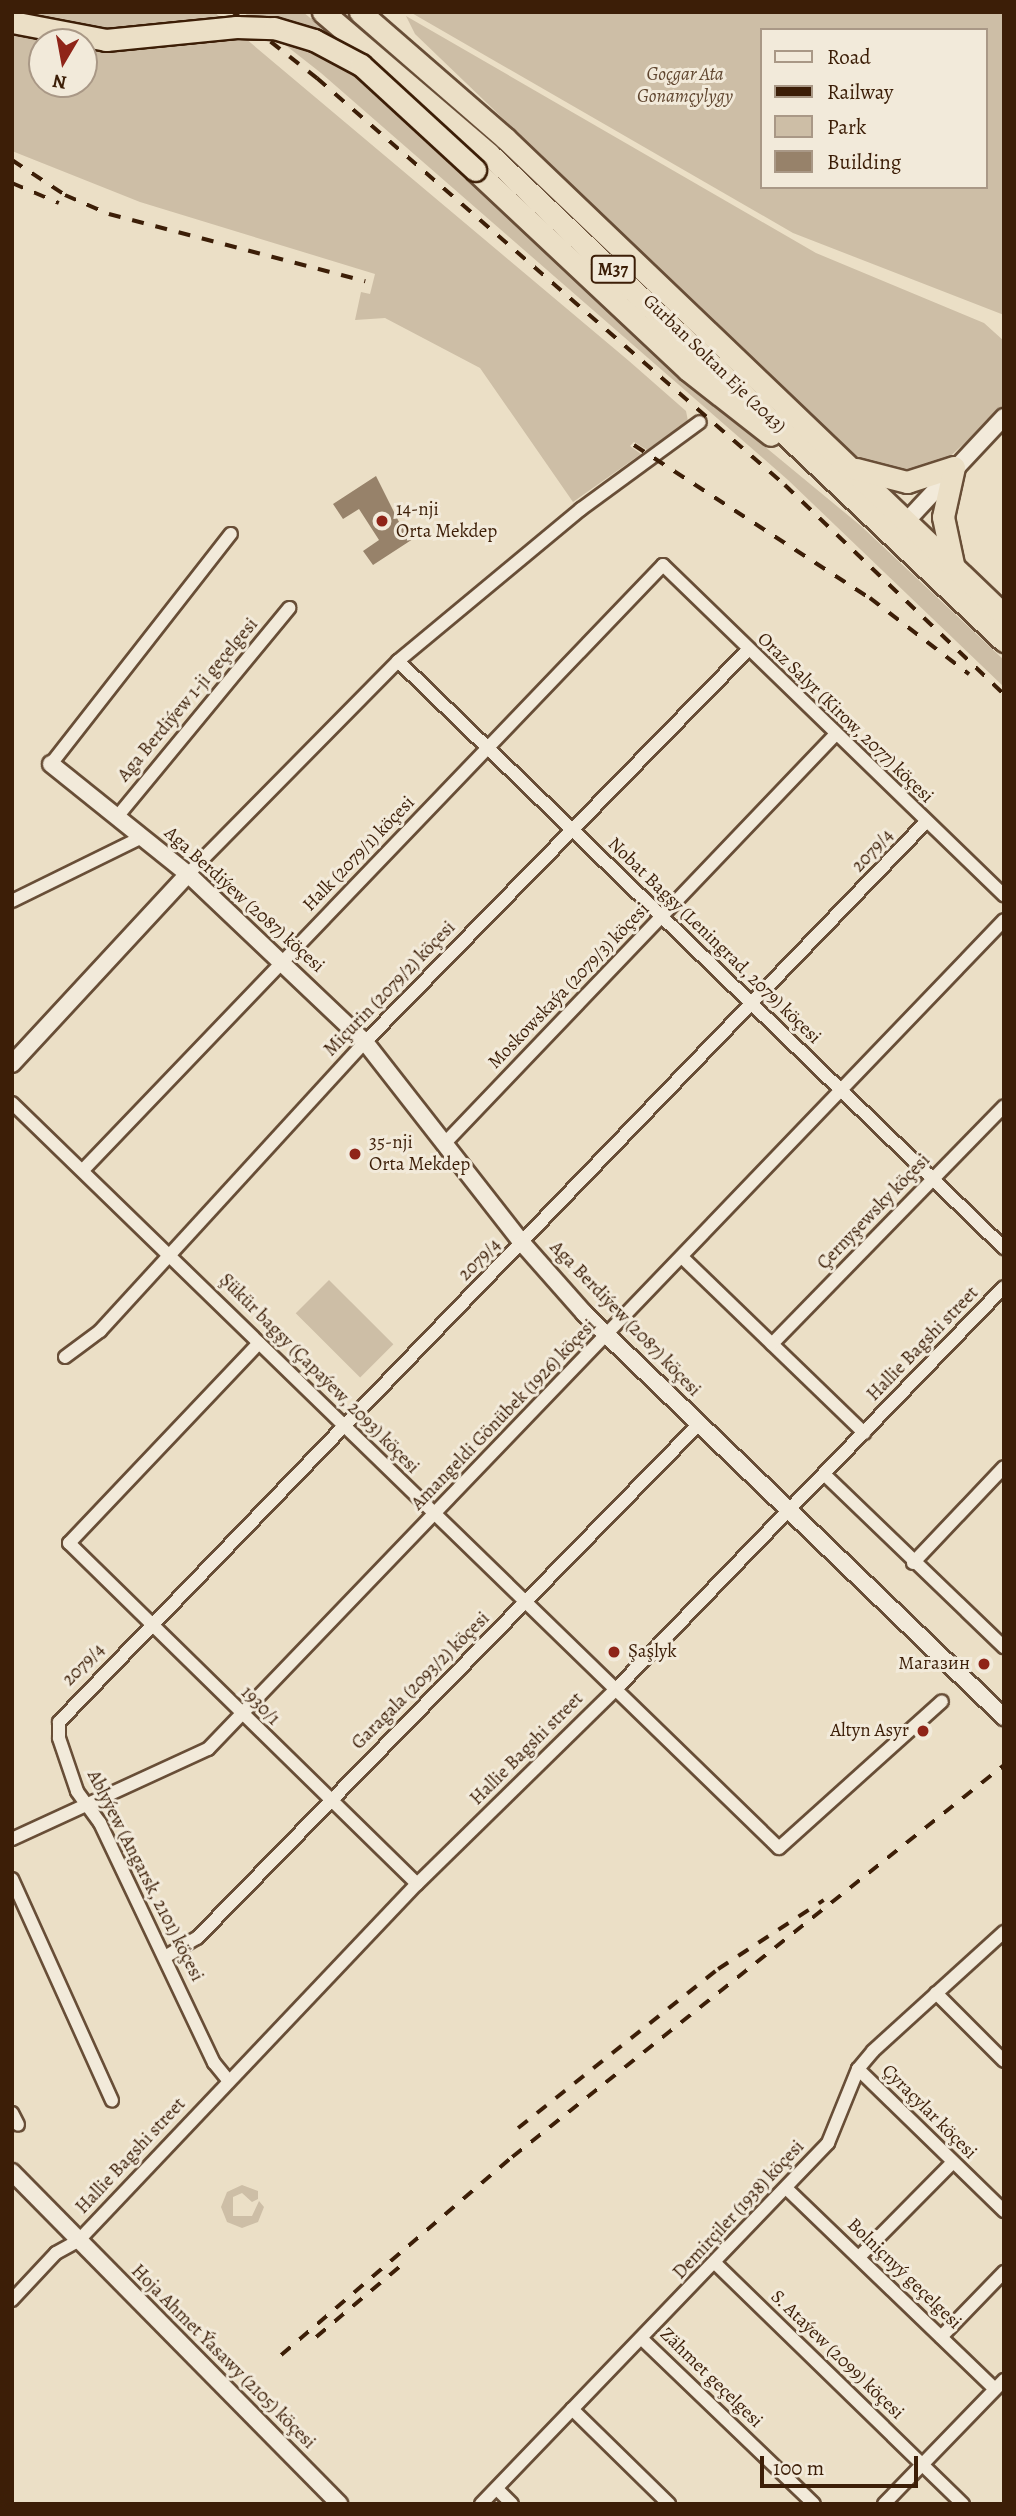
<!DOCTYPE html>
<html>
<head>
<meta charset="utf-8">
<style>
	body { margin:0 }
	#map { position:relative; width:1016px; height:2516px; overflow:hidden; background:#ebdfc6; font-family:Alegreya,serif }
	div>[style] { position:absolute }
	.green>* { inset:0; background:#cdbea6; transform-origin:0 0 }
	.building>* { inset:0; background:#97826a }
	.roads { filter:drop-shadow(2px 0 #684e37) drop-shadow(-2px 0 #684e37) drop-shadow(0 2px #684e37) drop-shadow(0 -2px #684e37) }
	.minor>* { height:12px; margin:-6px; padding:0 6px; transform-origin:6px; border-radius:6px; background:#f2eada }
	.tertiary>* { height:16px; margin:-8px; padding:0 8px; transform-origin:8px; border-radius:8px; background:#f2eada }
	.trunk>* { height:21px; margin:-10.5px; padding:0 10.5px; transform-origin:10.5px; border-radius:10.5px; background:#ebdfc6 }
	.rail>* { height:3.5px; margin-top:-1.75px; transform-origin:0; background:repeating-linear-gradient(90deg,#3c1e07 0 12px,transparent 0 24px) }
	.bridges { filter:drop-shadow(2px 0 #3c1e07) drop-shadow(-2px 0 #3c1e07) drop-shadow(0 2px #3c1e07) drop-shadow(0 -2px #3c1e07) }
	.trunk-bridge>* { height:21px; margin:-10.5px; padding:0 10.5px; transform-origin:10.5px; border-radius:10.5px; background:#ebdfc6 }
	.dots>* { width:19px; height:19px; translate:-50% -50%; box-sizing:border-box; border:4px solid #f2eada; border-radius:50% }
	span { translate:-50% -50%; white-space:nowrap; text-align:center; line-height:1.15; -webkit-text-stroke:6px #f2eada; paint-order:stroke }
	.shield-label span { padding:2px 5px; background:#f2eada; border:2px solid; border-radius:5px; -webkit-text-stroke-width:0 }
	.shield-label { font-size:18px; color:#3c1e07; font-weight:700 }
	.park-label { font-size:19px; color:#60462f; font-style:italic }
	.street-label { font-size:19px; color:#3c1e07 }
	.poi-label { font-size:19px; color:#3c1e07 }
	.left { translate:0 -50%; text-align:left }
	.right { translate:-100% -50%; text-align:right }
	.frame { position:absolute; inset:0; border:14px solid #3c1e07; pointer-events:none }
	.legend { position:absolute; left:760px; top:28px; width:228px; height:161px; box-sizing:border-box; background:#f2eada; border:2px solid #a99886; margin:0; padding:9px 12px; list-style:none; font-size:21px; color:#3c1e07 }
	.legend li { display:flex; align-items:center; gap:14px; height:35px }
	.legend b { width:35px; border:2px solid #a99886 }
	.north { position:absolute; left:28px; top:28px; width:70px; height:70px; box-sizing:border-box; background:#f2eada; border:2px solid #a99886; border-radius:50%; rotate:190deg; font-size:19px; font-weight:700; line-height:28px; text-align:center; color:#3c1e07 }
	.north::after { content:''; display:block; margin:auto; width:24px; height:32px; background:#8f2418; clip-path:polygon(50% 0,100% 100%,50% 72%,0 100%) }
	.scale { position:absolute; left:760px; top:2456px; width:158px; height:32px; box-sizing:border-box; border:4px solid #3c1e07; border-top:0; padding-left:9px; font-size:21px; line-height:24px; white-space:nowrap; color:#3c1e07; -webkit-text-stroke:5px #f2eada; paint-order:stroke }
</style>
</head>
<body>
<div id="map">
	<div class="green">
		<div style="clip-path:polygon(evenodd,12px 12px,214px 12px,629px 361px,686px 411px,688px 421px,647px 450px,634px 442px,630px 446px,641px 454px,573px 502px,480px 368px,385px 318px,355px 320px,361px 292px,370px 294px,375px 274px,140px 202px,12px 151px,12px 12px,42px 42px,84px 42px,84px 84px,42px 84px,42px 42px)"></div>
		<div style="clip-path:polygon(243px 12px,303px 12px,384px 79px,690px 385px,861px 526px,1004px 660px,1004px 687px,788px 480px,321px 73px)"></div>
		<div style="clip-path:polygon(evenodd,410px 12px,1004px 12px,1004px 315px,793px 233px,410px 12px,762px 30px,986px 30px,986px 187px,762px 187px,762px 30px)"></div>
		<div style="clip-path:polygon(406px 16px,816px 253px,984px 323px,1004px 341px,1004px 406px,942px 464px,908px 472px,863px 464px,415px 34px)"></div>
		<div style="left:329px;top:1280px;width:91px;height:47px;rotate:45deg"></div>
		<div style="clip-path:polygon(242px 2185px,258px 2191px,258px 2199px,252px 2202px,242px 2193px,233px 2197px,233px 2216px,252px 2216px,259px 2201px,264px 2207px,258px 2222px,242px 2228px,227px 2222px,221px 2207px,227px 2192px)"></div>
	</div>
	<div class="building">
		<div style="clip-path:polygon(376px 476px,401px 526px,407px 523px,416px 537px,373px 565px,363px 551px,379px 540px,359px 509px,343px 519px,333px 504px)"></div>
	</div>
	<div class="roads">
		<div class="minor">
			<div style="left:398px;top:661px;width:844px;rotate:44.09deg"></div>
			<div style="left:51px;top:764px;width:292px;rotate:-52deg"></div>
			<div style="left:117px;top:817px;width:271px;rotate:-50.5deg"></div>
			<div style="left:188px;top:874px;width:299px;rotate:-45.4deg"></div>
			<div style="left:398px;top:661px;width:238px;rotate:-39.7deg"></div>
			<div style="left:581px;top:509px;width:147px;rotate:-36.2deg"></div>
			<div style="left:12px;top:901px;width:145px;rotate:-26.2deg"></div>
			<div style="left:12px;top:1103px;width:1069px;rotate:44.17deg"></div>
			<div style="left:779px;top:1848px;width:219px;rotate:-42deg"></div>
			<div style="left:444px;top:1144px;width:567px;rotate:-46.29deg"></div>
			<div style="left:83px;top:1170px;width:838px;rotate:-46.21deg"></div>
			<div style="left:663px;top:565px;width:475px;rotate:44.1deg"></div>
			<div style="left:683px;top:1258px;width:252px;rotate:44deg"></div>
			<div style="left:259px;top:1343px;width:276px;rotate:133.5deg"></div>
			<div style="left:69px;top:1543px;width:487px;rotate:44.4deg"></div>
			<div style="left:772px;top:1344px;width:332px;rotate:-45.7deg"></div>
			<div style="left:65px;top:1357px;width:44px;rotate:-36.6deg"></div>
			<div style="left:100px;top:1331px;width:392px;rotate:-47.5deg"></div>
			<div style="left:365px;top:1042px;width:547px;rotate:-45.67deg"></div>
			<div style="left:824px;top:1474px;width:250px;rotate:43.9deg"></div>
			<div style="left:913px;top:1563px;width:132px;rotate:-46.5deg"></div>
			<div style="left:12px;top:1839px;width:216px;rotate:-24.7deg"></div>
			<div style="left:208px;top:1749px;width:1149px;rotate:-46.16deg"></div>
			<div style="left:12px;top:1879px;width:243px;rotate:65.7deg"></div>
			<div style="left:165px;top:1957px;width:37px;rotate:-31deg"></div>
			<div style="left:197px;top:1938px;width:718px;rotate:-45.68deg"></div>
			<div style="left:936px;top:1993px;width:96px;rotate:45deg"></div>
			<div style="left:858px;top:2069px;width:204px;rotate:44.2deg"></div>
			<div style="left:228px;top:2080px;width:22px;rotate:-129deg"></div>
			<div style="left:214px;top:2063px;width:266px;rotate:-115.4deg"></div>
			<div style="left:100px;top:1823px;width:39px;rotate:-126deg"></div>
			<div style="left:77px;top:1791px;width:56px;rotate:-108.8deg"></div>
			<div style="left:59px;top:1738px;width:16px;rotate:-90deg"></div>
			<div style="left:59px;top:1722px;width:1250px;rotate:-46.07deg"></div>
			<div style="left:12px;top:2113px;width:13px;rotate:63deg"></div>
			<div style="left:786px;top:2188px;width:290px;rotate:43.9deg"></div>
			<div style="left:859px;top:2257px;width:132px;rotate:-45.3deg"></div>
			<div style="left:715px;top:2263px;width:346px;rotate:44.2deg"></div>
			<div style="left:12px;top:2300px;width:64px;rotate:-46.9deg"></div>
			<div style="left:56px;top:2253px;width:26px;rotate:-29deg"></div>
			<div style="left:79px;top:2240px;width:491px;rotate:-46.5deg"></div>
			<div style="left:417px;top:1884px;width:280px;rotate:-44.4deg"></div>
			<div style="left:617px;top:1688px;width:557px;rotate:-46.02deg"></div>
			<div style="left:941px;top:2337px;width:91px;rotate:-45.9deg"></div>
			<div style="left:642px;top:2339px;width:238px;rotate:43.8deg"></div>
			<div style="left:572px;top:2409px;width:136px;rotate:44.4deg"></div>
			<div style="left:497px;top:2489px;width:21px;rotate:45deg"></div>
			<div style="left:481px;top:2504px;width:501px;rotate:-46.13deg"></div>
			<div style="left:828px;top:2143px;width:80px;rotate:-67.9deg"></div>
			<div style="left:858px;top:2069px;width:23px;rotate:-50deg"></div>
			<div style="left:873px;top:2051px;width:177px;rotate:-42.3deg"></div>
			<div style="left:884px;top:2504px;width:173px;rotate:-45.9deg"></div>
		</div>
		<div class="tertiary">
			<div style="left:900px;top:528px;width:152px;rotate:-46.9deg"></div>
			<div style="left:51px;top:764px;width:176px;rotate:38.8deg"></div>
			<div style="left:188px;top:874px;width:244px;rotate:43.5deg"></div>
			<div style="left:365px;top:1042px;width:256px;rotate:52deg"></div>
			<div style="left:523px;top:1244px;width:92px;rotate:48.5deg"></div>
			<div style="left:584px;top:1313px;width:583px;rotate:43.89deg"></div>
			<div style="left:12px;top:1064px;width:259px;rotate:-47.2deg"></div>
			<div style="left:12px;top:2172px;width:466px;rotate:45.4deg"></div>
		</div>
		<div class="trunk">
			<div style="left:323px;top:12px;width:218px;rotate:40.5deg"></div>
			<div style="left:489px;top:154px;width:709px;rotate:43.4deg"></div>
			<div style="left:360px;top:12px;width:192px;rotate:41deg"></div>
			<div style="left:505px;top:138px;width:690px;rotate:43.71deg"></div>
			<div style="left:475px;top:170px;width:292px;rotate:43.2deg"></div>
			<div style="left:688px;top:370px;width:105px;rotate:38.1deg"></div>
			<div style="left:856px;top:469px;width:53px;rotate:14.3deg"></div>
			<div style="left:907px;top:482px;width:49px;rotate:-17.7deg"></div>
			<div style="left:953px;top:564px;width:48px;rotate:-102deg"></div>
			<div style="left:943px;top:517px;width:51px;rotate:-77.6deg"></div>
		</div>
	</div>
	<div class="rail">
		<div style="left:233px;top:12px;width:107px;rotate:38.2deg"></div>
		<div style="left:317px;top:78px;width:620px;rotate:41.01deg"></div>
		<div style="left:785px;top:485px;width:303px;rotate:43.7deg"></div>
		<div style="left:12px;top:160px;width:64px;rotate:33.4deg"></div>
		<div style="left:65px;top:195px;width:48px;rotate:23.4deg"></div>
		<div style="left:109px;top:214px;width:265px;rotate:14.7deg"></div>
		<div style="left:12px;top:183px;width:51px;rotate:23.1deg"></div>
		<div style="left:634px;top:445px;width:281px;rotate:33deg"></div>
		<div style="left:870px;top:598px;width:125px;rotate:37.5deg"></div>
		<div style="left:518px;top:2128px;width:256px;rotate:-38.5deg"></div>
		<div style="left:718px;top:1969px;width:126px;rotate:-33.1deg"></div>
		<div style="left:316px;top:2337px;width:109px;rotate:-40.1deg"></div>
		<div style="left:281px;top:2355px;width:304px;rotate:-40.6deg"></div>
		<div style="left:512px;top:2157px;width:629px;rotate:-38.55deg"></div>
	</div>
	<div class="bridges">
		<div class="trunk-bridge">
			<div style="left:12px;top:22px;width:96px;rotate:10.8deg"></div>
			<div style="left:106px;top:40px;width:131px;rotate:-5.7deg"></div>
			<div style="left:236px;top:27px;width:38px;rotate:2deg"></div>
			<div style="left:274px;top:28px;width:42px;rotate:16.7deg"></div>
			<div style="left:314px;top:40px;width:53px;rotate:28deg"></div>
			<div style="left:361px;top:65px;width:155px;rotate:42.6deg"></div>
		</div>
	</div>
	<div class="dots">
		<div style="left:382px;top:521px;background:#8f2418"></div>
		<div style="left:355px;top:1154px;background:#8f2418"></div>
		<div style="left:614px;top:1652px;background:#8f2418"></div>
		<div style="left:984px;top:1664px;background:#8f2418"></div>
		<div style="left:923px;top:1731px;background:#8f2418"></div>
	</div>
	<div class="shield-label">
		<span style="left:613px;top:269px">M37</span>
	</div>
	<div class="park-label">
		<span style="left:685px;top:86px">Goçgar Ata<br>Gonamçylygy</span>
	</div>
	<div class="street-label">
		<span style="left:714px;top:364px;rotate:44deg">Gurban Soltan Eje (2043)</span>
		<span style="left:188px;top:700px;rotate:-50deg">Aga Berdiýew 1-ji geçelgesi</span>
		<span style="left:845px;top:718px;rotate:44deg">Oraz Salyr (Kirow, 2077) köçesi</span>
		<span style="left:873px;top:851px;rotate:-47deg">2079/4</span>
		<span style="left:359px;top:854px;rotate:-46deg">Halk (2079/1) köçesi</span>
		<span style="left:244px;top:900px;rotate:42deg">Aga Berdiýew (2087) köçesi</span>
		<span style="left:714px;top:941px;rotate:44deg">Nobat Bagşy (Leningrad, 2079) köçesi</span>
		<span style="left:569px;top:986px;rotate:-46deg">Moskowskaýa (2079/3) köçesi</span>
		<span style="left:390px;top:989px;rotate:-46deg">Miçurin (2079/2) köçesi</span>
		<span style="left:874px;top:1212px;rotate:-46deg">Çernyşewsky köçesi</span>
		<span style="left:480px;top:1260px;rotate:-45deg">2079/4</span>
		<span style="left:625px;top:1319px;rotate:46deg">Aga Berdiýew (2087) köçesi</span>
		<span style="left:923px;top:1344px;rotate:-46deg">Hallie Bagshi street</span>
		<span style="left:319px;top:1374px;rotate:45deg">Şükür bagşy (Çapaýew, 2093) köçesi</span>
		<span style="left:504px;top:1415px;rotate:-46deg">Amangeldi Gönübek (1926) köçesi</span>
		<span style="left:84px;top:1665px;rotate:-45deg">2079/4</span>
		<span style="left:421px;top:1681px;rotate:-45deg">Garagala (2093/2) köçesi</span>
		<span style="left:260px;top:1706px;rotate:45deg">1930/1</span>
		<span style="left:527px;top:1749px;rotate:-45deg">Hallie Bagshi street</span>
		<span style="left:145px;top:1876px;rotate:63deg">Ablyýew (Angarsk, 2101) köçesi</span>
		<span style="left:929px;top:2112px;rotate:45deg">Çyraçylar köçesi</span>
		<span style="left:131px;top:2156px;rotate:-47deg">Hallie Bagshi street</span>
		<span style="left:739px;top:2210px;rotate:-47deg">Demirçiler (1938) köçesi</span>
		<span style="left:904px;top:2274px;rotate:44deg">Bolniçnyý geçelgesi</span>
		<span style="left:837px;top:2355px;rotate:44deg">S. Ataýew (2099) köçesi</span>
		<span style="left:223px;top:2357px;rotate:45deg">Hoja Ahmet Ýasawy (2105) köçesi</span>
		<span style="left:711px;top:2378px;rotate:44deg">Zähmet geçelgesi</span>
	</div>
	<div class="poi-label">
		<span class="left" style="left:396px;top:521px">14-nji<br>Orta Mekdep</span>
		<span class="left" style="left:369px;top:1154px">35-nji<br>Orta Mekdep</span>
		<span class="left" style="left:628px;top:1652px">Şaşlyk</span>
		<span class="right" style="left:970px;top:1664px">Магазин</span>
		<span class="right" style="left:909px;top:1731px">Altyn Asyr</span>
	</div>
	<div class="frame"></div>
	<ul class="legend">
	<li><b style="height:9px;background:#f2eada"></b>Road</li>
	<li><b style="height:9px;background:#3c1e07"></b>Railway</li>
	<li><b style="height:19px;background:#cdbea6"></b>Park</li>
	<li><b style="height:19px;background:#97826a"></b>Building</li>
	</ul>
	<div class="north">N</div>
	<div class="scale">100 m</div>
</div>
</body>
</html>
